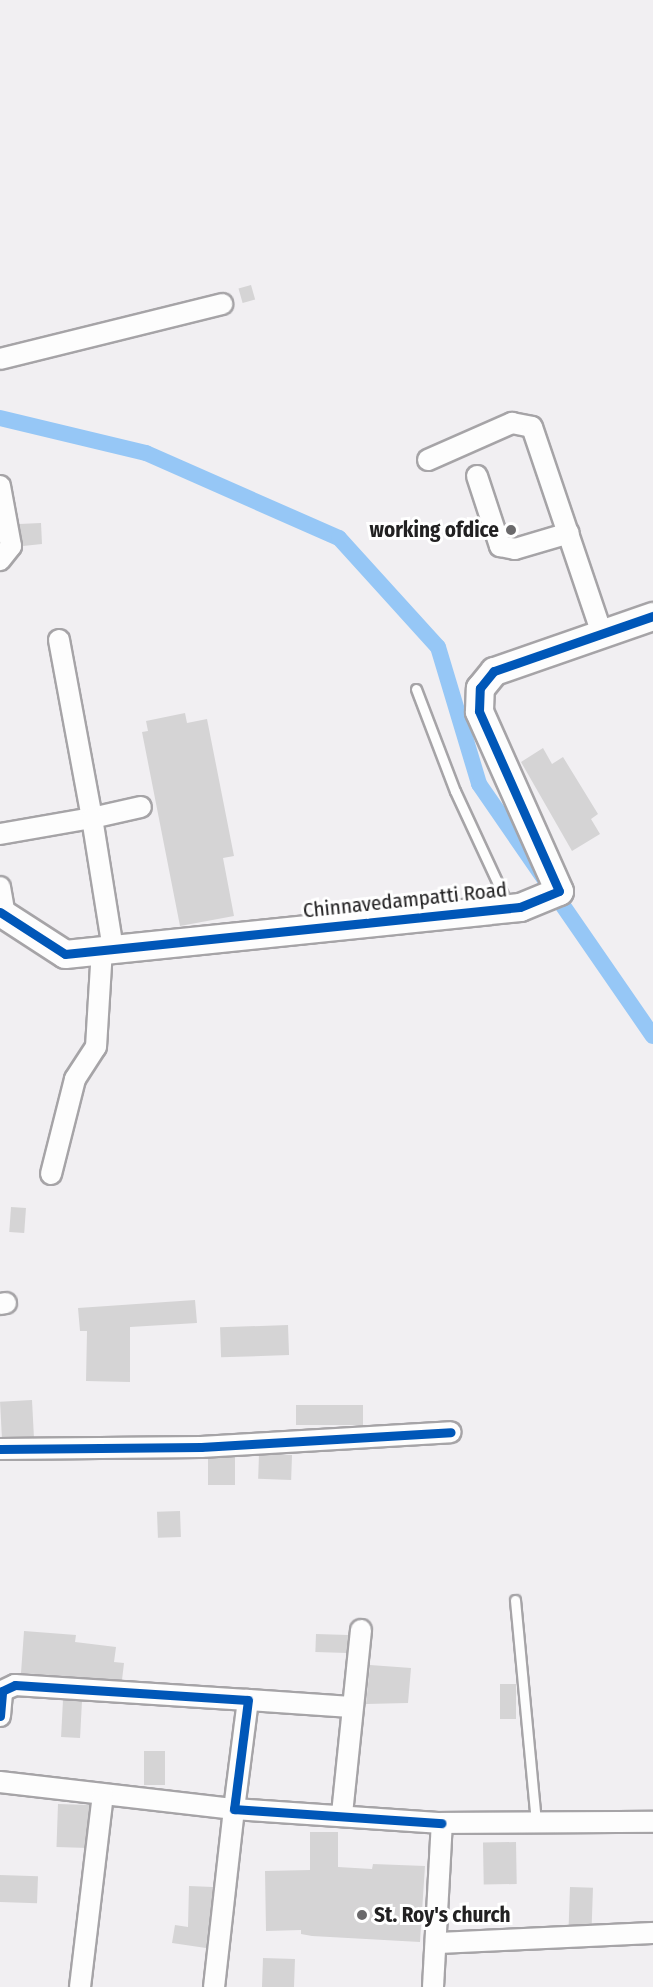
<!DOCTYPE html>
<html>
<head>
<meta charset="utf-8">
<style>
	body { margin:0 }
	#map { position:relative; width:653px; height:1987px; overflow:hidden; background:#f1eff2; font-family:"Fira Sans Condensed",sans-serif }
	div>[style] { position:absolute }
	.canal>* { height:16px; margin:-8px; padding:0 8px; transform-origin:8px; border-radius:8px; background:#96c7f6 }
	.building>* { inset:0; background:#d5d4d5; transform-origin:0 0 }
	.roads { filter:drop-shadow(2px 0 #a6a4a7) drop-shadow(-2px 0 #a6a4a7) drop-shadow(0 2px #a6a4a7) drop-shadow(0 -2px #a6a4a7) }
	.lane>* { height:9px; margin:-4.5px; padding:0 4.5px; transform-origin:4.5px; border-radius:4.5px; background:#fdfdfd }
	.street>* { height:20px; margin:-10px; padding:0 10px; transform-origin:10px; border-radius:10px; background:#fdfdfd }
	.secondary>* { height:27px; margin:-13.5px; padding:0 13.5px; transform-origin:13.5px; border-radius:13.5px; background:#fdfdfd }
	.cycleway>* { height:9px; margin:-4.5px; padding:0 4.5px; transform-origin:4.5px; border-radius:4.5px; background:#0057b8 }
	.dots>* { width:16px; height:16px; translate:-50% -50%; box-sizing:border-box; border:3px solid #fff; border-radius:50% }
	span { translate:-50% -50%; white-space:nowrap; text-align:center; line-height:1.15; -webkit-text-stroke:6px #fff; paint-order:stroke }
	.poi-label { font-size:21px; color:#222122; font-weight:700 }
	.right { translate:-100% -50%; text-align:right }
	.left { translate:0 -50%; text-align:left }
	.street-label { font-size:21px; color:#222122 }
</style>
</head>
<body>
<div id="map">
	<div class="canal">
		<div style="left:0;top:418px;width:150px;rotate:13.5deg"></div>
		<div style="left:146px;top:453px;width:211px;rotate:23.8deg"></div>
		<div style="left:339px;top:538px;width:147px;rotate:47.8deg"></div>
		<div style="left:438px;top:647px;width:143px;rotate:73.3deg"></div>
		<div style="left:479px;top:784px;width:306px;rotate:55.4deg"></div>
	</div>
	<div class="building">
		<div style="left:251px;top:285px;width:15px;height:13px;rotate:74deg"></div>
		<div style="clip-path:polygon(41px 523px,42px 544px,23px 546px,19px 524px)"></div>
		<div style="clip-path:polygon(185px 713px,187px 723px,207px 719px,234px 856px,223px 858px,234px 916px,180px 926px,142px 732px,148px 731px,146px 721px)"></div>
		<div style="clip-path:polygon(543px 748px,552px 764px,563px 757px,598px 814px,591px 819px,600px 834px,572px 851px,521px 762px)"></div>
		<div style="left:11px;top:1207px;width:15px;height:25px;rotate:4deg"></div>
		<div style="clip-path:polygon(195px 1300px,197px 1323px,130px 1327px,130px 1382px,86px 1381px,87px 1331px,80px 1331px,78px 1308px)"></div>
		<div style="left:288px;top:1325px;width:30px;height:68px;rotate:88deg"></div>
		<div style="left:32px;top:1400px;width:37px;height:32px;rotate:87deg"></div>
		<div style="left:363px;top:1405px;width:20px;height:67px;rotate:90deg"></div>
		<div style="left:292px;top:1455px;width:25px;height:33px;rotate:92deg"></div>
		<div style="left:235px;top:1457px;width:28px;height:27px;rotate:90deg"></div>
		<div style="left:180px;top:1511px;width:26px;height:23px;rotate:88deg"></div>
		<div style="clip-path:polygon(24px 1631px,76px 1635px,75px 1642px,116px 1647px,114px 1662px,124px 1663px,122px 1680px,21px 1673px)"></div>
		<div style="left:316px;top:1634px;width:32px;height:18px;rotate:2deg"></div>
		<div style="clip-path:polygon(370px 1665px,411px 1668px,408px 1703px,366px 1704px)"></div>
		<div style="left:500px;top:1684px;width:16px;height:35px"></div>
		<div style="left:63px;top:1700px;width:19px;height:37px;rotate:3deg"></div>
		<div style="left:144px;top:1751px;width:21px;height:34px"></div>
		<div style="left:58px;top:1804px;width:32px;height:43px;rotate:2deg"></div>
		<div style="clip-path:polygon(310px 1832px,338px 1832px,338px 1867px,372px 1869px,373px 1864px,425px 1866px,420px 1942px,312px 1936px,301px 1934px,301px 1930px,266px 1931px,265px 1871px,310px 1870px)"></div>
		<div style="left:516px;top:1842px;width:42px;height:33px;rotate:89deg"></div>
		<div style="left:0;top:1875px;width:38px;height:27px;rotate:2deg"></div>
		<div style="clip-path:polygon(189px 1886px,213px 1887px,206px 1948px,172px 1943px,175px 1925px,188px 1927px)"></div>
		<div style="left:570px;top:1887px;width:23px;height:38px;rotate:2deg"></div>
		<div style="left:263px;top:1958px;width:32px;height:29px;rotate:2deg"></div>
	</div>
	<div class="roads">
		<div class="lane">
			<div style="left:416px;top:689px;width:109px;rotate:69.1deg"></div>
			<div style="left:455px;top:791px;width:126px;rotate:65.1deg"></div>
			<div style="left:515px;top:1600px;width:224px;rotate:84.6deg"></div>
		</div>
		<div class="street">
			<div style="left:0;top:359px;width:229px;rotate:-13.9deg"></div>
			<div style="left:428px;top:460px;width:92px;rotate:-23.8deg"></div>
			<div style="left:512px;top:423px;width:20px;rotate:11deg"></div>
			<div style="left:532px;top:427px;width:219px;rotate:71.3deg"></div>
			<div style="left:477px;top:476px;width:74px;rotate:71.8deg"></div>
			<div style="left:500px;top:546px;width:15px;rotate:11deg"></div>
			<div style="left:515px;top:549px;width:56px;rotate:-16.5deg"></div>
			<div style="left:0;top:486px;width:61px;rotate:79.6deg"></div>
			<div style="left:11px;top:546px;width:18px;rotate:128deg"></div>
			<div style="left:59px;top:640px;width:181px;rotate:79.5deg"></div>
			<div style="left:92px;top:818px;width:50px;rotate:-12.7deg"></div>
			<div style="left:0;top:834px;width:93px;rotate:-9.9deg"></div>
			<div style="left:92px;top:818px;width:133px;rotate:80.9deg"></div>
			<div style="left:0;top:887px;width:29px;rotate:80deg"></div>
			<div style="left:51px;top:1174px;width:98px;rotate:-75.8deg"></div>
			<div style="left:75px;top:1079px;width:38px;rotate:-57deg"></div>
			<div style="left:96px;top:1047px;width:97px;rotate:-86.5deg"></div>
			<div style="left:0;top:1304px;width:6px;rotate:-9deg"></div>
			<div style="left:0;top:1449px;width:201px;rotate:-0.6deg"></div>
			<div style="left:201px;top:1447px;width:250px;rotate:-3.4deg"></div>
			<div style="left:248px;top:1700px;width:104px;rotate:3.9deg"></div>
			<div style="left:0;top:1716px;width:25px;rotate:-85deg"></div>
			<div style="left:2px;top:1691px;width:14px;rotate:-25deg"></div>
			<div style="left:15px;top:1685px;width:233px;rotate:3.7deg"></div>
			<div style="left:248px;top:1700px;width:110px;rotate:97.3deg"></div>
			<div style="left:234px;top:1809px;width:208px;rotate:3.9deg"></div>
			<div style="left:0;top:1782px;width:236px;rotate:6.6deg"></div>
			<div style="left:234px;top:1809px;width:179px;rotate:96.4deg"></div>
			<div style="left:342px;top:1814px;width:185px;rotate:-84.1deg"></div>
			<div style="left:438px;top:1943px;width:215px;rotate:-2.7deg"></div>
			<div style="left:80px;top:1987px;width:193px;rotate:-83.2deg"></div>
			<div style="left:433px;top:1987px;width:164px;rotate:-86.9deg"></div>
			<div style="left:442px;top:1823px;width:211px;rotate:-0.3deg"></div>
		</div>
		<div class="secondary">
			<div style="left:0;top:912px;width:77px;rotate:32.9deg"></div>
			<div style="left:65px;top:954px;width:457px;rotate:-5.9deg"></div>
			<div style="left:520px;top:907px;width:42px;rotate:-22.3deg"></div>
			<div style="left:559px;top:891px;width:197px;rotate:-114deg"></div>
			<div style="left:479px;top:711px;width:23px;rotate:-88deg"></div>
			<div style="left:480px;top:688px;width:22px;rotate:-51deg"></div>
			<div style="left:494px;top:671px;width:168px;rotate:-19.1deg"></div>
		</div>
	</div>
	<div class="cycleway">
		<div style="left:0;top:912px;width:77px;rotate:32.9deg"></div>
		<div style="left:65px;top:954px;width:457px;rotate:-5.9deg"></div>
		<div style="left:520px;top:907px;width:42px;rotate:-22.3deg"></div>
		<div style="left:559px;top:891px;width:197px;rotate:-114deg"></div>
		<div style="left:479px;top:711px;width:23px;rotate:-88deg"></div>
		<div style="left:480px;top:688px;width:22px;rotate:-51deg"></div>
		<div style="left:494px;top:671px;width:168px;rotate:-19.1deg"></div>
		<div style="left:0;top:1449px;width:201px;rotate:-0.6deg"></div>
		<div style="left:201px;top:1447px;width:250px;rotate:-3.4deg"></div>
		<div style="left:0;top:1716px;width:25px;rotate:-85deg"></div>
		<div style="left:2px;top:1691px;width:14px;rotate:-25deg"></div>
		<div style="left:15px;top:1685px;width:233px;rotate:3.7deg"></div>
		<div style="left:248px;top:1700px;width:110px;rotate:97.3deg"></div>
		<div style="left:234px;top:1809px;width:208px;rotate:3.9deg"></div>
	</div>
	<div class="dots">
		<div style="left:511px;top:530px;background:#6a696b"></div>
		<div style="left:362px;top:1915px;background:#6a696b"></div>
	</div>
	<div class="poi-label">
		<span class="right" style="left:499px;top:530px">working ofdice</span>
		<span class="left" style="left:374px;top:1915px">St. Roy's church</span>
	</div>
	<div class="street-label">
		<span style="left:405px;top:900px;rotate:-6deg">Chinnavedampatti Road</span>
	</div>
</div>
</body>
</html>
